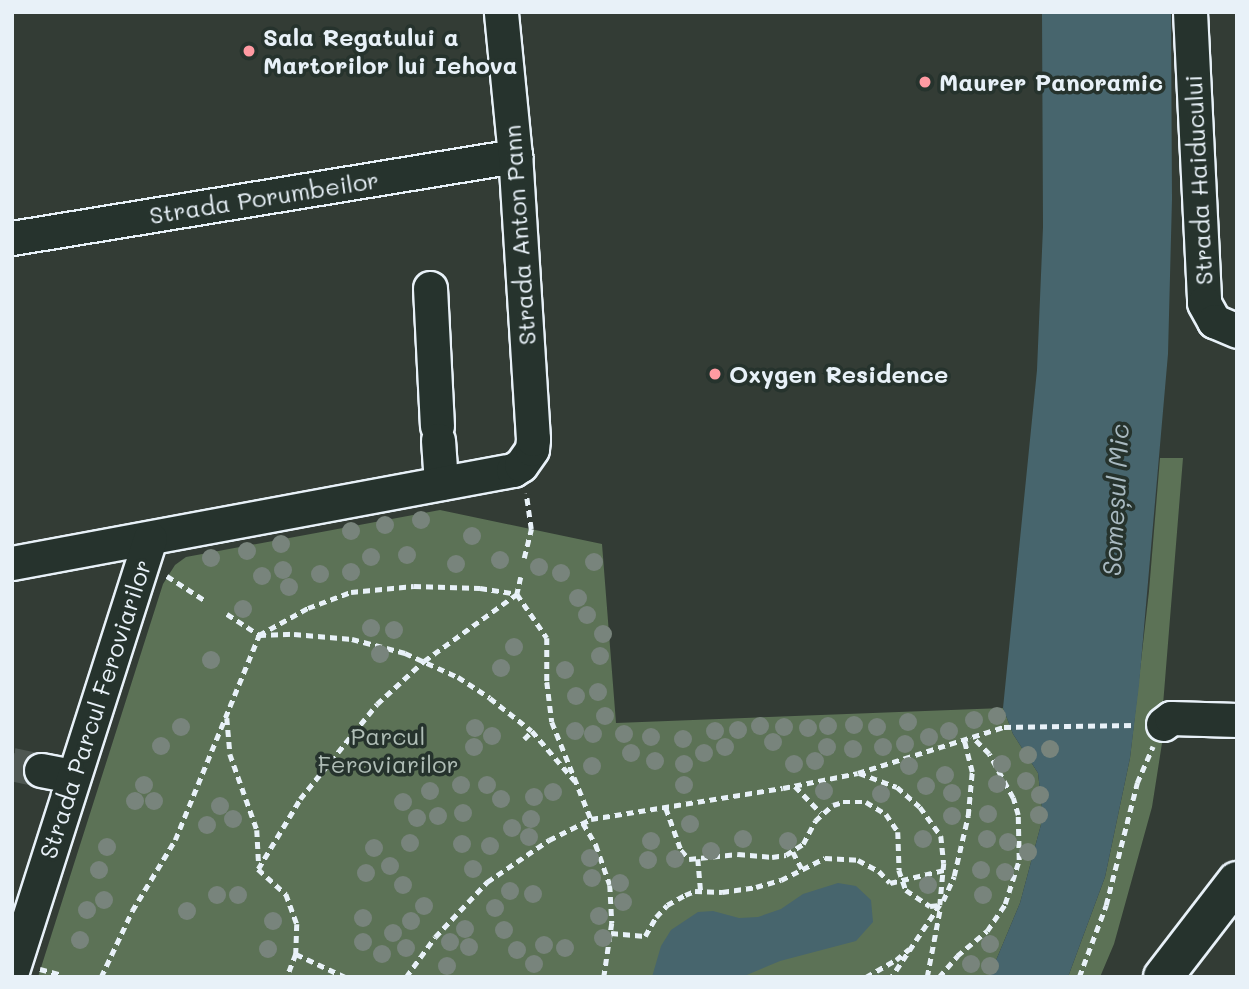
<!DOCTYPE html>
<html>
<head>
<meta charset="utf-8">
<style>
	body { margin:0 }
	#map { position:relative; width:1249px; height:989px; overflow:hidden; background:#333c35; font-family:Mali,sans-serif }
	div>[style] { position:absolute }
	.green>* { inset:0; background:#5c7256 }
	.water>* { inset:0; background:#47656d }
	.minor-tunnel>* { height:33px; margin-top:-16.5px; transform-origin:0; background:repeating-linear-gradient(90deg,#4e5752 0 33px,transparent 0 50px) }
	.path>* { height:4.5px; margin-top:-2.25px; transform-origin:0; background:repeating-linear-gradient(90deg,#e8f1f8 0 7px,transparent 0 12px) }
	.roads { filter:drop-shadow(2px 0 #e8f1f8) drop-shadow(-2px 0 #e8f1f8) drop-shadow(0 2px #e8f1f8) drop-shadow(0 -2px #e8f1f8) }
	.minor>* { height:33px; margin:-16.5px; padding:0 16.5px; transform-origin:16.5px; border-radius:16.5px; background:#26332d }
	.major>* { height:38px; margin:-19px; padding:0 19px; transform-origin:19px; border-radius:19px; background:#26332d }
	.trees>* { width:18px; height:18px; margin:-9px; border-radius:50%; background:#78847c }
	.dots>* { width:19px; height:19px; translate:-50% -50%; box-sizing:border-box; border:4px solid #26332d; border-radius:50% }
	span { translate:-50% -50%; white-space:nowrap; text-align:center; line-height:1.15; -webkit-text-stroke:7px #26332d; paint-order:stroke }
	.poi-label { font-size:24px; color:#e8f1f8; font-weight:700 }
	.left { translate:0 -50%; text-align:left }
	.street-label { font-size:24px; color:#e8f1f8 }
	.park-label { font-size:24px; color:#b0beb7 }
	.water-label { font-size:26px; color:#a8b9c0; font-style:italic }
	.frame { position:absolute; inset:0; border:14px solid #e8f1f8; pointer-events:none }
</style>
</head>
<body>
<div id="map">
	<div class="green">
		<div style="clip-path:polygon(1160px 458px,1183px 458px,1163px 705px,1168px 705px,1152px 807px,1114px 944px,1100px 977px,1068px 977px,1105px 877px,1130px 758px,1149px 591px)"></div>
		<div style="clip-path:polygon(440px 510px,602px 544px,616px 723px,1003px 708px,1013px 734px,1038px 773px,1043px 817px,1020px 903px,989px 977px,38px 977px,163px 584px,175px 565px,186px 557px)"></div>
	</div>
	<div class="water">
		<div style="clip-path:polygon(1042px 12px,1171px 12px,1172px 199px,1168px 354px,1139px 685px,1130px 758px,1105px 877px,1068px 977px,989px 977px,1020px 903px,1043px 817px,1038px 773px,1013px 734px,1003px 708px,1037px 370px,1043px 227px)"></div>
		<div style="clip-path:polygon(838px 883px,856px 886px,871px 900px,873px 922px,856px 941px,780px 961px,742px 977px,652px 977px,661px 946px,671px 930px,698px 912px,713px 911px,739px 918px,758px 917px,781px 909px,803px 894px)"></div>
	</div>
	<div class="minor-tunnel">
		<div style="left:12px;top:764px;width:30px;rotate:12deg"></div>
	</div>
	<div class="path">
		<div style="left:524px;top:558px;width:30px;rotate:-76deg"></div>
		<div style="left:531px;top:529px;width:36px;rotate:-98deg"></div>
		<div style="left:167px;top:576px;width:46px;rotate:32.7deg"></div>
		<div style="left:521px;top:577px;width:17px;rotate:103deg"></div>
		<div style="left:517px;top:594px;width:53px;rotate:55.7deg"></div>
		<div style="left:547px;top:638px;width:44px;rotate:90deg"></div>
		<div style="left:547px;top:682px;width:40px;rotate:82.9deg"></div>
		<div style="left:552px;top:722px;width:105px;rotate:68.1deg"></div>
		<div style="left:591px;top:819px;width:194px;rotate:-9.2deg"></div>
		<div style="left:783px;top:788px;width:76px;rotate:-11.3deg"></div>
		<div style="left:858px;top:773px;width:153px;rotate:-17.5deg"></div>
		<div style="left:1004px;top:727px;width:131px;rotate:-0.9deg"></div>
		<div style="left:227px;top:614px;width:38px;rotate:33deg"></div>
		<div style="left:259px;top:635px;width:35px;rotate:-2deg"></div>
		<div style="left:294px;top:634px;width:58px;rotate:4.9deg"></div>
		<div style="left:352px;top:639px;width:55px;rotate:14.8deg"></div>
		<div style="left:405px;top:653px;width:58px;rotate:24.4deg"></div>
		<div style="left:458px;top:677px;width:38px;rotate:33deg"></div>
		<div style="left:490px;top:698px;width:53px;rotate:38.2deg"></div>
		<div style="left:532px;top:731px;width:66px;rotate:49.3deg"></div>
		<div style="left:227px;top:718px;width:36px;rotate:85deg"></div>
		<div style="left:230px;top:754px;width:81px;rotate:70.4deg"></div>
		<div style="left:257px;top:830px;width:35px;rotate:87deg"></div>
		<div style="left:524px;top:739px;width:11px;rotate:-45deg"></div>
		<div style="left:859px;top:773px;width:40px;rotate:20.2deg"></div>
		<div style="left:897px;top:787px;width:30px;rotate:41deg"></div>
		<div style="left:920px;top:807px;width:36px;rotate:54deg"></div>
		<div style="left:941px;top:836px;width:27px;rotate:84deg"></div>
		<div style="left:944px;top:863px;width:42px;rotate:95.4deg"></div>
		<div style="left:940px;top:905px;width:87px;rotate:123.7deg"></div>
		<div style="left:795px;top:786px;width:37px;rotate:46deg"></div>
		<div style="left:666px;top:808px;width:45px;rotate:70.3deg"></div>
		<div style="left:681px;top:850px;width:12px;rotate:48deg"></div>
		<div style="left:689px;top:859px;width:49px;rotate:-5.8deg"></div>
		<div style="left:738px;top:854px;width:34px;rotate:5deg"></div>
		<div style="left:772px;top:857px;width:14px;rotate:-8deg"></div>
		<div style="left:786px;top:855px;width:20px;rotate:-33deg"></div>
		<div style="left:803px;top:844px;width:26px;rotate:-62deg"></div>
		<div style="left:815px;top:821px;width:24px;rotate:-42deg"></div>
		<div style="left:833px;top:805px;width:10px;rotate:-17deg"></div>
		<div style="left:843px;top:802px;width:23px"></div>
		<div style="left:866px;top:802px;width:23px;rotate:31deg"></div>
		<div style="left:886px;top:814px;width:22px;rotate:56deg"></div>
		<div style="left:898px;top:832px;width:38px;rotate:88deg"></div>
		<div style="left:899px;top:870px;width:21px;rotate:71deg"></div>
		<div style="left:906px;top:890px;width:29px;rotate:34deg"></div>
		<div style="left:930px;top:906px;width:10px;rotate:-6deg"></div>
		<div style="left:583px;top:823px;width:26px;rotate:59deg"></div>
		<div style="left:596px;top:845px;width:42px;rotate:70.7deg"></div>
		<div style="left:610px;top:885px;width:38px;rotate:87deg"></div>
		<div style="left:612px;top:923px;width:55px;rotate:98.4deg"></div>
		<div style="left:793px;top:852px;width:19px;rotate:62deg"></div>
		<div style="left:698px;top:859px;width:32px;rotate:85deg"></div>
		<div style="left:258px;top:869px;width:82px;rotate:-59deg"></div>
		<div style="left:300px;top:799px;width:122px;rotate:-51deg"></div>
		<div style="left:377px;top:704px;width:64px;rotate:-42.5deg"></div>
		<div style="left:424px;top:661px;width:115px;rotate:-35.8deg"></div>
		<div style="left:258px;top:869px;width:38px;rotate:42deg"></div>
		<div style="left:286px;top:894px;width:32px;rotate:70deg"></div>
		<div style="left:297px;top:924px;width:30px;rotate:92deg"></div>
		<div style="left:296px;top:954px;width:25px;rotate:111deg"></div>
		<div style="left:943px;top:901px;width:27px;rotate:-66deg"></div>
		<div style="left:954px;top:876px;width:62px;rotate:-76.9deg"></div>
		<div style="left:968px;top:816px;width:44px;rotate:-84.8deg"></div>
		<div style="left:972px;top:772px;width:33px;rotate:-104deg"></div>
		<div style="left:611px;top:933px;width:34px;rotate:5deg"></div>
		<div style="left:645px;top:936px;width:22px;rotate:-60deg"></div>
		<div style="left:656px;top:917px;width:16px;rotate:-47deg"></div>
		<div style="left:667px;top:905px;width:21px;rotate:-29deg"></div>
		<div style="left:685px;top:895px;width:11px;rotate:-22deg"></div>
		<div style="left:695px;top:891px;width:27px;rotate:2deg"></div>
		<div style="left:722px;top:892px;width:34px;rotate:-8deg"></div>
		<div style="left:756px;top:887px;width:26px;rotate:-16deg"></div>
		<div style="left:781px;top:880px;width:49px;rotate:-26.6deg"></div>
		<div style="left:825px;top:858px;width:33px;rotate:3deg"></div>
		<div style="left:858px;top:860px;width:24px;rotate:28deg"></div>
		<div style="left:879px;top:871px;width:16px;rotate:47deg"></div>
		<div style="left:890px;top:883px;width:56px;rotate:-13.5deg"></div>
		<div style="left:296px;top:954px;width:54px;rotate:25.1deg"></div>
		<div style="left:40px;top:969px;width:20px;rotate:15deg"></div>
		<div style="left:101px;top:977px;width:73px;rotate:-64.8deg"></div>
		<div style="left:132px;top:911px;width:83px;rotate:-58.8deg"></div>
		<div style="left:175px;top:840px;width:222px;rotate:-67.7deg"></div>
		<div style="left:259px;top:635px;width:56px;rotate:-28.9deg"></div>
		<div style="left:308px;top:608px;width:46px;rotate:-20.4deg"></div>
		<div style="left:351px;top:592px;width:63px;rotate:-5.4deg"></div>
		<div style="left:414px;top:586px;width:66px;rotate:1.7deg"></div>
		<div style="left:480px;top:588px;width:37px;rotate:9deg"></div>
		<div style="left:406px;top:977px;width:49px;rotate:-54.1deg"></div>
		<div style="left:435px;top:937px;width:76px;rotate:-46.6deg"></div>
		<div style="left:487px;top:882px;width:75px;rotate:-34.1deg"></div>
		<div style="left:549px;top:840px;width:47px;rotate:-26.6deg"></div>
		<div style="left:866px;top:977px;width:34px;rotate:-30deg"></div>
		<div style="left:896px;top:960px;width:17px;rotate:-40deg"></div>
		<div style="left:927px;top:977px;width:69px;rotate:-79.2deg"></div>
		<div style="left:939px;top:977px;width:28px;rotate:-49deg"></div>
		<div style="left:957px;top:956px;width:39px;rotate:-40deg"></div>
		<div style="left:987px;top:931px;width:32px;rotate:-56deg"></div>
		<div style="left:1005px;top:904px;width:46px;rotate:-72.3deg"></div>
		<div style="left:1019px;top:860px;width:45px;rotate:-91.3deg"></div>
		<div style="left:1018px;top:815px;width:18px;rotate:-106deg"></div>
		<div style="left:1013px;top:798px;width:50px;rotate:-118.6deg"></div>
		<div style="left:989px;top:754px;width:24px;rotate:-135deg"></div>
		<div style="left:1079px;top:977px;width:77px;rotate:-69.4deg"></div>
		<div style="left:1106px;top:905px;width:126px;rotate:-75.7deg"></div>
		<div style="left:1137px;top:783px;width:40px;rotate:-66.6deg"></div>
	</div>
	<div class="roads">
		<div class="minor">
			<div style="left:1190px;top:12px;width:291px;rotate:87.2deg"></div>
			<div style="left:1204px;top:303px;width:21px;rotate:61deg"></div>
			<div style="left:1214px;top:321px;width:25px;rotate:23deg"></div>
			<div style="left:12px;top:238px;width:510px;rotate:-9.26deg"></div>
			<div style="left:430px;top:288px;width:138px;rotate:87.1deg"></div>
			<div style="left:438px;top:440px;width:43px;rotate:86deg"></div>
			<div style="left:12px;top:563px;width:510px;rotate:-10.52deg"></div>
			<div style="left:513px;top:470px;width:9px;rotate:-32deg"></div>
			<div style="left:521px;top:465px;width:19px;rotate:-55deg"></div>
			<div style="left:532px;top:449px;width:10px;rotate:-84deg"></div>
			<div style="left:533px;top:439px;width:284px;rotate:-93.6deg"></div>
			<div style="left:515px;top:156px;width:145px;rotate:-95.6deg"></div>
			<div style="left:1163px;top:724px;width:10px;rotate:-37deg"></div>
			<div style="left:1171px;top:718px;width:66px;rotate:1.7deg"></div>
			<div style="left:41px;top:770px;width:33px;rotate:11deg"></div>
			<div style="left:12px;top:971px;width:454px;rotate:-72.3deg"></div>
		</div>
		<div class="major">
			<div style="left:1163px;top:977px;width:121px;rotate:-52.4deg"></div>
		</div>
	</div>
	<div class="trees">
		<div style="left:421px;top:520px"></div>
		<div style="left:385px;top:525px"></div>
		<div style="left:351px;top:531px"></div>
		<div style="left:472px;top:536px"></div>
		<div style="left:281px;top:544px"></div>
		<div style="left:247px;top:551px"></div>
		<div style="left:407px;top:555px"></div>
		<div style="left:371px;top:557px"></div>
		<div style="left:211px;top:558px"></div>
		<div style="left:500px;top:560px"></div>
		<div style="left:594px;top:562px"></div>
		<div style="left:456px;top:564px"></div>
		<div style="left:539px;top:567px"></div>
		<div style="left:283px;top:570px"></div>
		<div style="left:351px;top:572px"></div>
		<div style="left:561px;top:573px"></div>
		<div style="left:320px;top:574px"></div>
		<div style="left:262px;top:576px"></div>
		<div style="left:289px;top:587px"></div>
		<div style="left:578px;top:598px"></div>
		<div style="left:243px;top:609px"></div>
		<div style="left:587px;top:615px"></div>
		<div style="left:371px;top:628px"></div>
		<div style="left:394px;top:630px"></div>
		<div style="left:603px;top:634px"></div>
		<div style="left:514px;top:647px"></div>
		<div style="left:380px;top:654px"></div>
		<div style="left:600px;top:656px"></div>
		<div style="left:211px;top:660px"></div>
		<div style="left:501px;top:668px"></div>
		<div style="left:565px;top:670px"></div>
		<div style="left:598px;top:692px"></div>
		<div style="left:576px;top:696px"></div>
		<div style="left:605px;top:716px"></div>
		<div style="left:997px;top:716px"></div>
		<div style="left:974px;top:720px"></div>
		<div style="left:908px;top:722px"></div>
		<div style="left:854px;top:725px"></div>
		<div style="left:760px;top:726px"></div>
		<div style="left:828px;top:726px"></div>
		<div style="left:181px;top:727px"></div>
		<div style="left:784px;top:727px"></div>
		<div style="left:877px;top:727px"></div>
		<div style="left:475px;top:728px"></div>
		<div style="left:808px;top:728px"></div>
		<div style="left:738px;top:730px"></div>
		<div style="left:575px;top:731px"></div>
		<div style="left:715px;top:731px"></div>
		<div style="left:949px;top:731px"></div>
		<div style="left:593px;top:734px"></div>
		<div style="left:624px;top:734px"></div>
		<div style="left:492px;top:736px"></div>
		<div style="left:651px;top:737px"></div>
		<div style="left:929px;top:737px"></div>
		<div style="left:683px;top:739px"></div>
		<div style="left:773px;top:742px"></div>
		<div style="left:905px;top:744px"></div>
		<div style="left:161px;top:746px"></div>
		<div style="left:474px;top:747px"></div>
		<div style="left:725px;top:747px"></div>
		<div style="left:827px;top:747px"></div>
		<div style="left:883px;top:747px"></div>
		<div style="left:853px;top:749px"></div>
		<div style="left:1050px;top:749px"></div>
		<div style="left:631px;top:753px"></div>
		<div style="left:704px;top:753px"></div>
		<div style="left:1028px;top:755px"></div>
		<div style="left:655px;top:761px"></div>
		<div style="left:815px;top:761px"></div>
		<div style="left:684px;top:764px"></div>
		<div style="left:794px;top:764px"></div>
		<div style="left:1002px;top:764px"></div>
		<div style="left:592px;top:766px"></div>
		<div style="left:909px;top:766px"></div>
		<div style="left:945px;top:775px"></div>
		<div style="left:1026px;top:781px"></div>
		<div style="left:997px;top:784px"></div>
		<div style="left:144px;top:785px"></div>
		<div style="left:461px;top:785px"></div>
		<div style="left:487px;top:785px"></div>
		<div style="left:684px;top:785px"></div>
		<div style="left:926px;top:786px"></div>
		<div style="left:430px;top:791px"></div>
		<div style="left:824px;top:791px"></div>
		<div style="left:553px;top:792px"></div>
		<div style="left:952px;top:793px"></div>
		<div style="left:881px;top:794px"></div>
		<div style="left:1040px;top:795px"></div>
		<div style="left:534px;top:797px"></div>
		<div style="left:501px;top:799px"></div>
		<div style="left:135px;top:801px"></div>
		<div style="left:154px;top:801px"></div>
		<div style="left:403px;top:802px"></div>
		<div style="left:220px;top:806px"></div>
		<div style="left:463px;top:813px"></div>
		<div style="left:988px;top:814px"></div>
		<div style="left:1039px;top:815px"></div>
		<div style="left:438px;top:816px"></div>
		<div style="left:952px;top:816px"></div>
		<div style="left:417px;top:818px"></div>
		<div style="left:233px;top:819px"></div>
		<div style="left:531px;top:819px"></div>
		<div style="left:690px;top:824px"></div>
		<div style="left:207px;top:825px"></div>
		<div style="left:512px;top:828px"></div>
		<div style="left:529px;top:837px"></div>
		<div style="left:743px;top:839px"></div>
		<div style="left:923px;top:839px"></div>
		<div style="left:987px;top:839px"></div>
		<div style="left:651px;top:841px"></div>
		<div style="left:788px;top:841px"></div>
		<div style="left:1008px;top:842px"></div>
		<div style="left:410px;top:843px"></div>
		<div style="left:462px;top:844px"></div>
		<div style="left:490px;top:846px"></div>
		<div style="left:107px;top:847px"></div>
		<div style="left:374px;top:848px"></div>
		<div style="left:711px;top:851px"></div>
		<div style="left:1028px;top:852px"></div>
		<div style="left:590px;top:858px"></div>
		<div style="left:675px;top:859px"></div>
		<div style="left:648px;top:860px"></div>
		<div style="left:390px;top:866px"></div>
		<div style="left:473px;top:869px"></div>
		<div style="left:99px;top:870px"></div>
		<div style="left:981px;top:870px"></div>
		<div style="left:1005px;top:872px"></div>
		<div style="left:366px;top:873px"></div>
		<div style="left:592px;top:878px"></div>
		<div style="left:620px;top:883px"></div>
		<div style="left:403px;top:885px"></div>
		<div style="left:928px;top:885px"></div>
		<div style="left:510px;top:891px"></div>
		<div style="left:533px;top:894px"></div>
		<div style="left:217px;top:895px"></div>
		<div style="left:238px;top:895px"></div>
		<div style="left:983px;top:895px"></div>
		<div style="left:104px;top:900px"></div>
		<div style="left:623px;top:902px"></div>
		<div style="left:424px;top:906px"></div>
		<div style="left:495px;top:908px"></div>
		<div style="left:87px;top:910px"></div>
		<div style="left:187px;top:911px"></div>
		<div style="left:599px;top:916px"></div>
		<div style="left:363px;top:918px"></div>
		<div style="left:273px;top:921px"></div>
		<div style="left:411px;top:921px"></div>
		<div style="left:465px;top:929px"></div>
		<div style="left:504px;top:930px"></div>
		<div style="left:393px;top:933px"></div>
		<div style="left:603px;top:938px"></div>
		<div style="left:80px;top:940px"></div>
		<div style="left:363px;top:942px"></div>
		<div style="left:450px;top:942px"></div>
		<div style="left:990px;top:944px"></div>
		<div style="left:544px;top:945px"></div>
		<div style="left:469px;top:947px"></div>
		<div style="left:406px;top:948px"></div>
		<div style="left:565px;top:948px"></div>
		<div style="left:268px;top:949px"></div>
		<div style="left:517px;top:950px"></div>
		<div style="left:382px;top:954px"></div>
		<div style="left:534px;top:964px"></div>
		<div style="left:971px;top:964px"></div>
		<div style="left:447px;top:966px"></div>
		<div style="left:990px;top:966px"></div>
	</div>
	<div class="dots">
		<div style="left:249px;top:51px;background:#ff9aa2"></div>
		<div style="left:925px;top:82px;background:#ff9aa2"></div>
		<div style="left:715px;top:374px;background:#ff9aa2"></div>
	</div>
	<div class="poi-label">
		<span class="left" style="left:263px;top:51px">Sala Regatului a<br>Martorilor lui Iehova</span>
		<span class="left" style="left:939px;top:82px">Maurer Panoramic</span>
		<span class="left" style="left:729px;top:374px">Oxygen Residence</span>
	</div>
	<div class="street-label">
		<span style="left:1198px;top:180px;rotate:-93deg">Strada Haiducului</span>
		<span style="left:264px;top:197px;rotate:-9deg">Strada Porumbeilor</span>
		<span style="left:519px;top:235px;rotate:-94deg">Strada Anton Pann</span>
		<span style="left:95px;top:709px;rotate:-72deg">Strada Parcul Feroviarilor</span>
	</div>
	<div class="park-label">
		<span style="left:388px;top:750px">Parcul<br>Feroviarilor</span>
	</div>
	<div class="water-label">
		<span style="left:1116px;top:500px;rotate:-87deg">Someșul Mic</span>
	</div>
	<div class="frame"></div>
</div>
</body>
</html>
